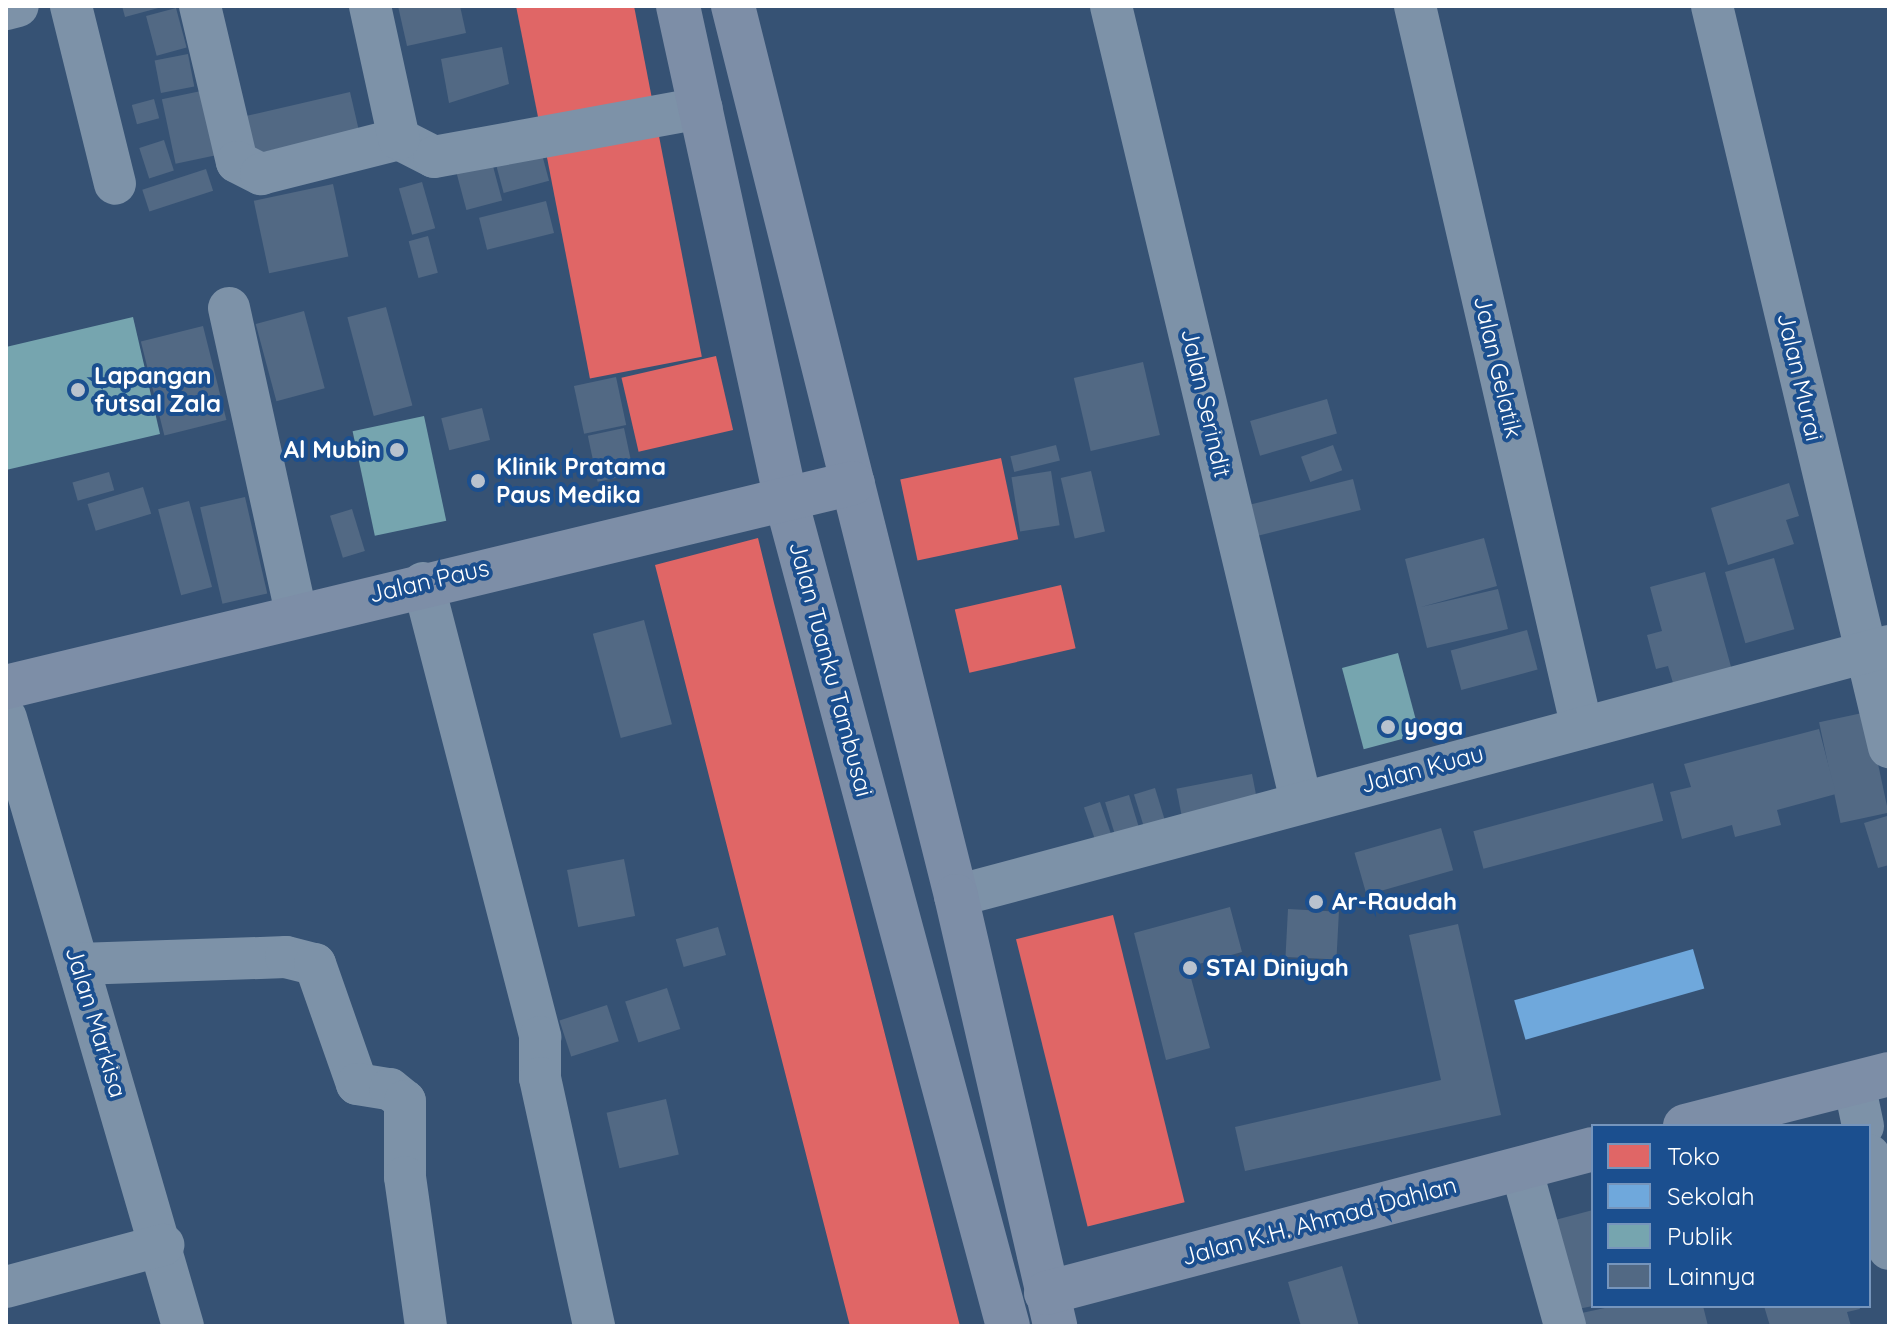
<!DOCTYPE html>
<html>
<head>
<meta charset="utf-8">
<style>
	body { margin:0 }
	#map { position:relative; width:1895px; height:1332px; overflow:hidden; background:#365274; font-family:Quicksand,sans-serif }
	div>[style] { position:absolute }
	.shops>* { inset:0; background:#e06666; transform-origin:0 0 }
	.schools>* { inset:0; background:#6fa8dc; transform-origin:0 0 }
	.public>* { inset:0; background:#76a5af; transform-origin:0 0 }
	.building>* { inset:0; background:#526984; transform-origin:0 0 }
	.minor>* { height:42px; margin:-21px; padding:0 21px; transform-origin:21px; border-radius:21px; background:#7d92a8 }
	.major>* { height:44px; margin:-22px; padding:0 22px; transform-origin:22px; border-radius:22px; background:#7d8ea7 }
	.dots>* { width:22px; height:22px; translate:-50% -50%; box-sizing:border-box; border:4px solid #1b4f8f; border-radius:50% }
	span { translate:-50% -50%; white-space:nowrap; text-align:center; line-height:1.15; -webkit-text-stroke:8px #1b4f8f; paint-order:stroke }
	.street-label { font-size:24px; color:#fff }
	.poi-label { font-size:24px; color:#fff; font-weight:700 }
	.left { translate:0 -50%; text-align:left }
	.right { translate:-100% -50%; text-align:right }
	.frame { position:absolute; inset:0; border:8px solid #fff; pointer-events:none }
	.legend { position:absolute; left:1591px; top:1124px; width:280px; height:184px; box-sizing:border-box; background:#1b4f8f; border:2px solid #7695bc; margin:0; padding:10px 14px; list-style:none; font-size:24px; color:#fff }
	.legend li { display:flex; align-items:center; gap:16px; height:40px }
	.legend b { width:40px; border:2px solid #7695bc }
</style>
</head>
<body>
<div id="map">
	<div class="shops">
		<div style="clip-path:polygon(516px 6px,634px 6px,653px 104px,540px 127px)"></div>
		<div style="left:657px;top:126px;width:235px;height:114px;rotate:79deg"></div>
		<div style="left:716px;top:356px;width:76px;height:97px;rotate:77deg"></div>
		<div style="left:1001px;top:458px;width:83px;height:103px;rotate:78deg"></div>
		<div style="clip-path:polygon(758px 538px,774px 603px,960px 1326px,850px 1326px,722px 827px,655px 565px)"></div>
		<div style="left:1061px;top:585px;width:65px;height:109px;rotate:77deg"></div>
		<div style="left:1113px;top:915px;width:296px;height:100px;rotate:76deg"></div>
	</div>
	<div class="schools">
		<div style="left:1693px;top:949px;width:41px;height:186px;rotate:74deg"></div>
	</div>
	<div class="public">
		<div style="clip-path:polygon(133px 317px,160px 434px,6px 470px,6px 347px)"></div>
		<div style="left:424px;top:416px;width:107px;height:73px;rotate:78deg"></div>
		<div style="left:1398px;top:653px;width:84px;height:58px;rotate:75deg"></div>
	</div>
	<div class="building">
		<div style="clip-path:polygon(122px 6px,162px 6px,162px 7px,125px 17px)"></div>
		<div style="clip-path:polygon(398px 6px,460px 6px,466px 33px,407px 46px)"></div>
		<div style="left:176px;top:8px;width:41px;height:31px;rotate:75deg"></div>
		<div style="clip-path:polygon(502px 47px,509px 84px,449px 103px,441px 59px)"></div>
		<div style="left:188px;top:54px;width:33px;height:34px;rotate:79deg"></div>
		<div style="left:201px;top:91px;width:66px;height:40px;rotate:78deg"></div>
		<div style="left:350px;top:92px;width:39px;height:107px;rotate:77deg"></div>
		<div style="left:154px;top:99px;width:20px;height:23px;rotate:75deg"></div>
		<div style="left:164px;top:140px;width:32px;height:26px;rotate:72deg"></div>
		<div style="left:540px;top:147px;width:35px;height:47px;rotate:75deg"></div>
		<div style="left:490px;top:155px;width:47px;height:37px;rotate:75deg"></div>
		<div style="left:206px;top:169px;width:23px;height:67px;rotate:72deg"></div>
		<div style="left:422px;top:182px;width:48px;height:24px;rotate:74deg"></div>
		<div style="left:333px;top:184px;width:74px;height:81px;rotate:78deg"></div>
		<div style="left:546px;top:201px;width:33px;height:69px;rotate:76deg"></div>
		<div style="left:428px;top:236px;width:38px;height:20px;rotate:75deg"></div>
		<div style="left:386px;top:307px;width:102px;height:40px;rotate:75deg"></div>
		<div style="left:304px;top:311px;width:80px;height:50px;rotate:75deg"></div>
		<div style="left:203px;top:326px;width:97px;height:64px;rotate:76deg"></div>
		<div style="left:1143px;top:362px;width:75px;height:71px;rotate:77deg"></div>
		<div style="left:616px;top:377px;width:49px;height:43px;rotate:78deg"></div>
		<div style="left:1327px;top:399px;width:36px;height:80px;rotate:74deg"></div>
		<div style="left:482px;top:408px;width:33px;height:42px;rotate:76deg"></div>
		<div style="left:624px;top:428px;width:47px;height:37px;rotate:78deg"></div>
		<div style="left:1056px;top:445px;width:16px;height:47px;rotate:76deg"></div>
		<div style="left:1333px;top:445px;width:27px;height:34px;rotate:70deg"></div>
		<div style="left:1051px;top:471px;width:55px;height:40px;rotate:81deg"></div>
		<div style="left:1091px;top:471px;width:62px;height:31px;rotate:77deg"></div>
		<div style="left:109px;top:472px;width:19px;height:38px;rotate:74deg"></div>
		<div style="left:1353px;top:479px;width:32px;height:111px;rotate:76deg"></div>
		<div style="clip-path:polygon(1789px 483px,1799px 516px,1786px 520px,1794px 544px,1728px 565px,1711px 508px)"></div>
		<div style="left:143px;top:487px;width:28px;height:58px;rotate:73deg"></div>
		<div style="left:245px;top:497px;width:99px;height:46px;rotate:77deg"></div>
		<div style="left:189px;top:501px;width:89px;height:32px;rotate:75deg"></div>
		<div style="left:352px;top:509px;width:44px;height:23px;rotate:73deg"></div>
		<div style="clip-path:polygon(1484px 538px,1497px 586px,1421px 607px,1498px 589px,1508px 629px,1427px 648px,1405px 559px)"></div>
		<div style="left:1774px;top:558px;width:74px;height:51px;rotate:74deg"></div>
		<div style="clip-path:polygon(1705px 572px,1736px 685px,1678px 700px,1668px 666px,1656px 669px,1647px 635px,1662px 631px,1650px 587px)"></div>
		<div style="left:644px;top:620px;width:108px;height:53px;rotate:75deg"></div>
		<div style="left:1527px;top:630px;width:41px;height:79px;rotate:75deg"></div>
		<div style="left:1867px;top:712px;width:103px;height:49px;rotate:78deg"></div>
		<div style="clip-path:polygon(1819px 729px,1836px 794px,1777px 810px,1781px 825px,1735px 837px,1732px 825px,1682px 839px,1670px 792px,1691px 787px,1684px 764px)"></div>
		<div style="left:1252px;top:774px;width:38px;height:77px;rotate:79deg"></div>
		<div style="left:1653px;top:783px;width:39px;height:186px;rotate:75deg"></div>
		<div style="left:1155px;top:788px;width:42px;height:22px;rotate:73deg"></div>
		<div style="left:1129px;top:795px;width:38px;height:25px;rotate:73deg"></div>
		<div style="left:1100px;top:802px;width:40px;height:17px;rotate:71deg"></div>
		<div style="clip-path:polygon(1887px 816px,1889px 865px,1878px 868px,1864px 823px)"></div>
		<div style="left:1441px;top:828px;width:44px;height:90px;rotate:74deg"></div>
		<div style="left:624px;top:859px;width:58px;height:58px;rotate:79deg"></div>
		<div style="clip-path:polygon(1230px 907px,1242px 952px,1188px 967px,1210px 1048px,1166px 1060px,1134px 933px)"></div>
		<div style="left:1288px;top:909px;width:51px;height:48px;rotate:3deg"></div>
		<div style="clip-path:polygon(1458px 924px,1501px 1115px,1245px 1171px,1235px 1127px,1441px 1080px,1409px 935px)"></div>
		<div style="left:718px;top:927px;width:29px;height:44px;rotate:74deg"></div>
		<div style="left:667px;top:988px;width:43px;height:44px;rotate:72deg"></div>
		<div style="left:607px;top:1005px;width:38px;height:50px;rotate:72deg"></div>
		<div style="left:666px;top:1099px;width:57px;height:61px;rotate:77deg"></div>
		<div style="clip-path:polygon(1593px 1210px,1593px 1306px,1578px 1309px,1555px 1220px)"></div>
		<div style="clip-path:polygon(1342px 1266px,1359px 1326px,1301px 1326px,1288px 1282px)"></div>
		<div style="clip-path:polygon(1614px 1306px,1703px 1306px,1708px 1326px,1580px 1326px,1577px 1314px)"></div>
		<div style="clip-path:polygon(1764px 1306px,1859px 1306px,1860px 1309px,1847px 1312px,1851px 1326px,1770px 1326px)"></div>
	</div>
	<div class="minor">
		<div style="left:71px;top:6px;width:183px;rotate:76.1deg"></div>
		<div style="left:200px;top:6px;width:160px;rotate:76.7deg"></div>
		<div style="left:237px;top:162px;width:27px;rotate:27deg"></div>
		<div style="left:261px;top:174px;width:142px;rotate:-14.2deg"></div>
		<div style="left:399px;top:139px;width:39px;rotate:27deg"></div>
		<div style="left:434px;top:157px;width:272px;rotate:-10.4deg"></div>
		<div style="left:370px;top:6px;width:136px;rotate:77.7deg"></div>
		<div style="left:1111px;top:6px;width:817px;rotate:76.56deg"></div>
		<div style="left:1415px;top:6px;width:741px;rotate:76.98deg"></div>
		<div style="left:1712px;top:6px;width:762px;rotate:76.57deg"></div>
		<div style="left:6px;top:9px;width:12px;rotate:-14deg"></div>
		<div style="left:229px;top:308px;width:311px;rotate:77.6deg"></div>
		<div style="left:423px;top:583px;width:469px;rotate:75.5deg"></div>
		<div style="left:540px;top:1037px;width:41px;rotate:90deg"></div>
		<div style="left:540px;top:1078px;width:254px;rotate:77.7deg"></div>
		<div style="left:6px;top:718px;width:633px;rotate:73.77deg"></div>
		<div style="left:956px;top:896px;width:966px;rotate:-15deg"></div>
		<div style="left:78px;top:964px;width:208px;rotate:-1.9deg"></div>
		<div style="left:286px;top:957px;width:30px;rotate:14deg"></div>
		<div style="left:315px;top:964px;width:127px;rotate:70.7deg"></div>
		<div style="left:357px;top:1084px;width:33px;rotate:9deg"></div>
		<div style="left:390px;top:1089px;width:19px;rotate:39deg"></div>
		<div style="left:405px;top:1101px;width:76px;rotate:90deg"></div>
		<div style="left:405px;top:1177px;width:150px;rotate:82deg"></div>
		<div style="left:1854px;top:1083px;width:44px;rotate:78.2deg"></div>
		<div style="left:1869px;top:1155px;width:96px;rotate:78deg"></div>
		<div style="left:1521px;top:1168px;width:164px;rotate:74.4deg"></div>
		<div style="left:6px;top:1287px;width:163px;rotate:-15deg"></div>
	</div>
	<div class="major">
		<div style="left:678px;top:6px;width:506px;rotate:77.67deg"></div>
		<div style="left:786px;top:500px;width:855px;rotate:74.96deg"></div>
		<div style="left:733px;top:6px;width:918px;rotate:75.93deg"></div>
		<div style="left:956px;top:896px;width:441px;rotate:77deg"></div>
		<div style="left:6px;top:687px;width:871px;rotate:-13.54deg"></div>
		<div style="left:1685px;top:1126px;width:211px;rotate:-14.3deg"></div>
		<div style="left:1046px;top:1293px;width:566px;rotate:-14.75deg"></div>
	</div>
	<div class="dots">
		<div style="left:78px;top:390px;background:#b9c2ce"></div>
		<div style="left:397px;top:450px;background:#b9c2ce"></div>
		<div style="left:478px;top:481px;background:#b9c2ce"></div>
		<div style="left:1388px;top:727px;background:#b9c2ce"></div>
		<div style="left:1316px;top:902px;background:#b9c2ce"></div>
		<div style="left:1190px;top:968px;background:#b9c2ce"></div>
	</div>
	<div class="street-label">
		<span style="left:1498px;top:367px;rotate:77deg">Jalan Gelatik</span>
		<span style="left:1800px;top:377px;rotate:77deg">Jalan Murai</span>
		<span style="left:1206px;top:403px;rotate:77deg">Jalan Serindit</span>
		<span style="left:429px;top:581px;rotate:-13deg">Jalan Paus</span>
		<span style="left:831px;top:669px;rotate:75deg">Jalan Tuanku Tambusai</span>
		<span style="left:1422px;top:769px;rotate:-15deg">Jalan Kuau</span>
		<span style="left:96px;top:1022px;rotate:73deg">Jalan Markisa</span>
		<span style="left:1319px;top:1221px;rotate:-15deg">Jalan K.H. Ahmad Dahlan</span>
	</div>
	<div class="poi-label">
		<span class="left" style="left:94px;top:390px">Lapangan<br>futsal Zala</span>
		<span class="right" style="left:381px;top:450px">Al Mubin</span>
		<span class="left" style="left:496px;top:481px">Klinik Pratama<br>Paus Medika</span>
		<span class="left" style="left:1404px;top:727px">yoga</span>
		<span class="left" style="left:1332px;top:902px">Ar-Raudah</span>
		<span class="left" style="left:1206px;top:968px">STAI Diniyah</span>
	</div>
	<div class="frame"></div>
	<ul class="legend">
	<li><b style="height:22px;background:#e06666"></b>Toko</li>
	<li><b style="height:22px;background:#6fa8dc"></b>Sekolah</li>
	<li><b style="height:22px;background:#76a5af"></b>Publik</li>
	<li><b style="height:22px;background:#526984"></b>Lainnya</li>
	</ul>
</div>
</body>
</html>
